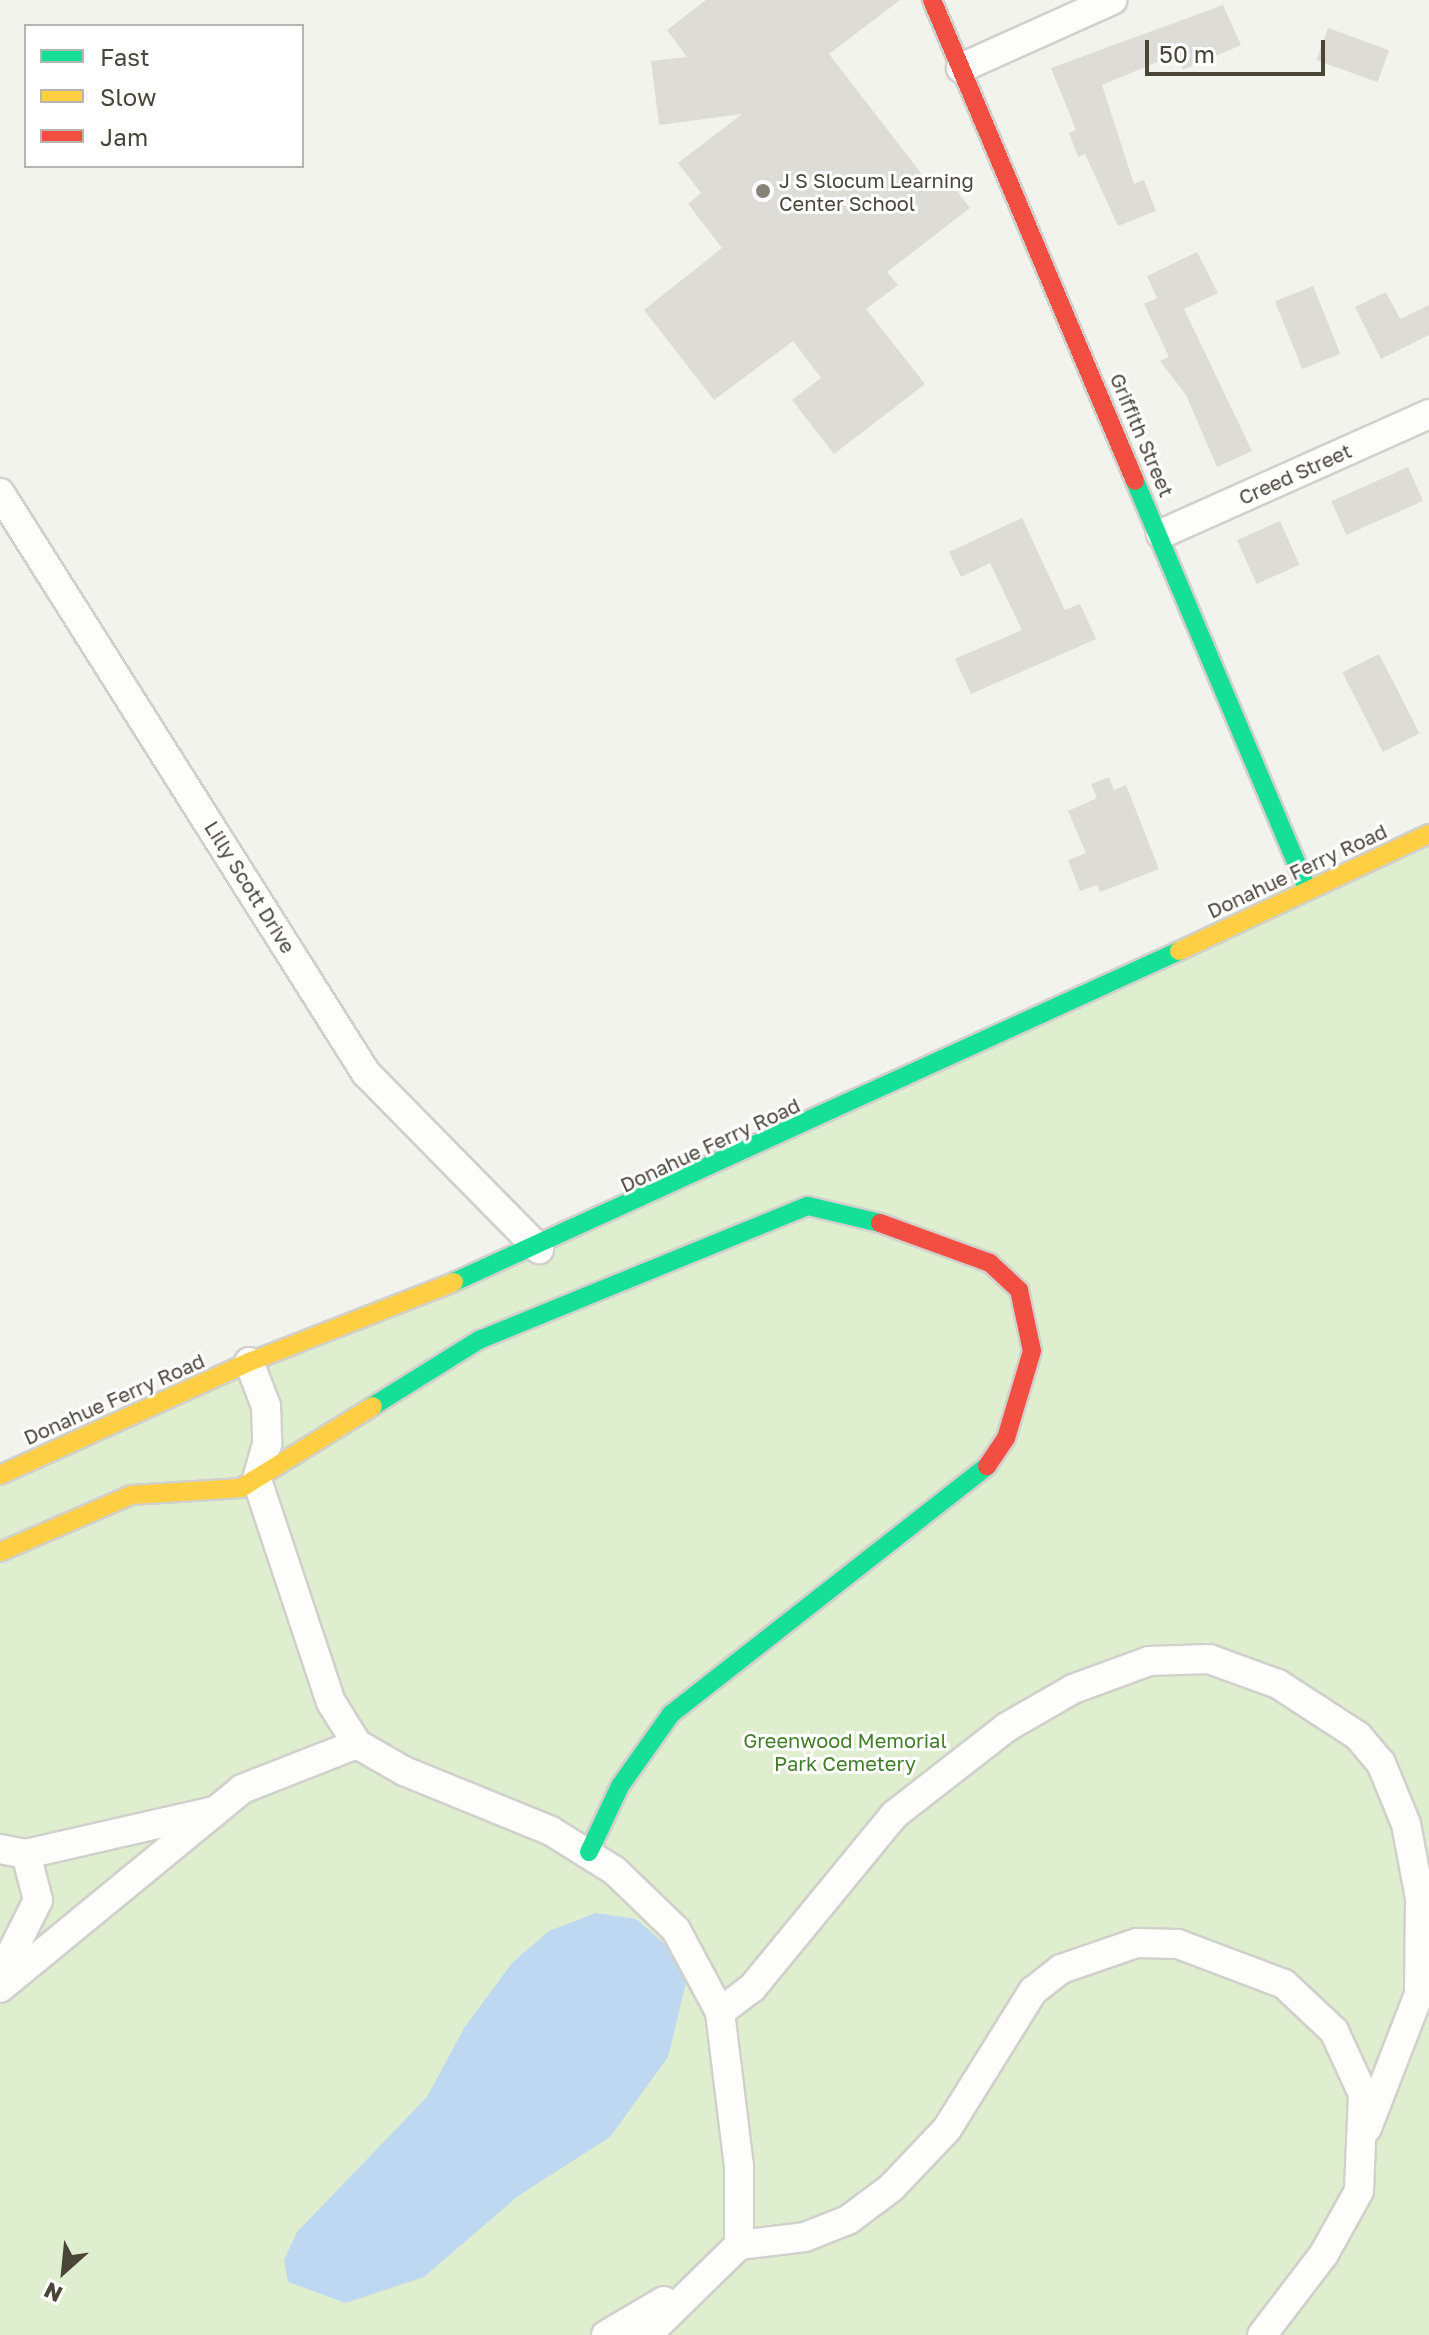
<!DOCTYPE html>
<html>
<head>
<meta charset="utf-8">
<style>
	body { margin:0 }
	#map { position:relative; width:1429px; height:2335px; overflow:hidden; background:#f3f3ee; font-family:"Golos Text",sans-serif }
	div>[style] { position:absolute }
	.green>* { inset:0; background:#deeece }
	.water>* { inset:0; background:#bed8f1 }
	.building>* { inset:0; background:#dddcd6; transform-origin:0 0 }
	.roads { filter:drop-shadow(2px 0 #d1d0cb) drop-shadow(-2px 0 #d1d0cb) drop-shadow(0 2px #d1d0cb) drop-shadow(0 -2px #d1d0cb) }
	.street>* { height:28px; margin:-14px; padding:0 14px; transform-origin:14px; border-radius:14px; background:#fdfdfc }
	.fast>* { height:18px; margin:-9px; padding:0 9px; transform-origin:9px; border-radius:9px; background:#16e098 }
	.slow>* { height:18px; margin:-9px; padding:0 9px; transform-origin:9px; border-radius:9px; background:#ffcf43 }
	.jam>* { height:18px; margin:-9px; padding:0 9px; transform-origin:9px; border-radius:9px; background:#f24e42 }
	.dots>* { width:22px; height:22px; translate:-50% -50%; box-sizing:border-box; border:4px solid #fff; border-radius:50% }
	span { translate:-50% -50%; white-space:nowrap; text-align:center; line-height:1.15; -webkit-text-stroke:6px #fff; paint-order:stroke }
	.poi-label { font-size:20px; color:#4a4539 }
	.left { translate:0 -50%; text-align:left }
	.street-label { font-size:20px; color:#4a4539 }
	.park-label { font-size:20px; color:#427e2a }
	.legend { position:absolute; left:24px; top:24px; width:280px; height:144px; box-sizing:border-box; background:#fff; border:2px solid #b7b5b0; margin:0; padding:10px 14px; list-style:none; font-size:24px; color:#4a4539 }
	.legend li { display:flex; align-items:center; gap:16px; height:40px }
	.legend b { width:40px; border:2px solid #b7b5b0 }
	.north { position:absolute; left:24px; top:2231px; width:80px; height:80px; -webkit-text-stroke:6px #fff; paint-order:stroke; rotate:207deg; font-size:22px; font-weight:700; line-height:32px; text-align:center; color:#4a4539 }
	.north::after { content:''; display:block; margin:auto; width:28px; height:36px; background:#4a4539; clip-path:polygon(50% 0,100% 100%,50% 72%,0 100%) }
	.scale { position:absolute; left:1145px; top:40px; width:180px; height:36px; box-sizing:border-box; border:4px solid #4a4539; border-top:0; padding-left:10px; font-size:24px; line-height:28px; white-space:nowrap; color:#4a4539; -webkit-text-stroke:6px #fff; paint-order:stroke }
</style>
</head>
<body>
<div id="map">
	<div class="green">
		<div style="clip-path:polygon(1429px 842px,1429px 2335px,0 2335px,0 1485px)"></div>
	</div>
	<div class="water">
		<div style="clip-path:polygon(596px 1913px,636px 1919px,673px 1951px,686px 1983px,668px 2057px,610px 2137px,518px 2196px,424px 2277px,346px 2303px,288px 2282px,284px 2260px,297px 2232px,427px 2097px,464px 2028px,512px 1963px,549px 1931px)"></div>
	</div>
	<div class="building">
		<div style="clip-path:polygon(706px 0,900px 0,829px 54px,934px 190px,948px 179px,970px 208px,887px 272px,898px 285px,866px 309px,925px 384px,834px 454px,792px 400px,821px 378px,793px 341px,714px 400px,644px 310px,722px 248px,688px 204px,701px 193px,678px 163px,742px 114px,659px 125px,651px 61px,687px 57px,667px 30px)"></div>
		<div style="clip-path:polygon(1223px 5px,1241px 45px,1183px 70px,1176px 54px,1102px 85px,1134px 184px,1144px 180px,1156px 211px,1118px 226px,1085px 154px,1078px 157px,1069px 133px,1076px 130px,1051px 68px)"></div>
		<div style="left:1328px;top:28px;width:65px;height:34px;rotate:20deg"></div>
		<div style="clip-path:polygon(1197px 252px,1218px 293px,1184px 309px,1252px 451px,1217px 467px,1186px 395px,1160px 361px,1169px 357px,1144px 304px,1157px 298px,1147px 276px)"></div>
		<div style="left:1313px;top:286px;width:73px;height:41px;rotate:68deg"></div>
		<div style="clip-path:polygon(1386px 292px,1400px 319px,1429px 305px,1429px 335px,1381px 359px,1355px 307px)"></div>
		<div style="left:1408px;top:467px;width:37px;height:84px;rotate:66deg"></div>
		<div style="clip-path:polygon(1022px 518px,1065px 610px,1080px 604px,1096px 639px,971px 694px,955px 659px,1022px 630px,990px 563px,961px 577px,949px 552px)"></div>
		<div style="left:1280px;top:521px;width:48px;height:47px;rotate:66deg"></div>
		<div style="left:1379px;top:654px;width:89px;height:41px;rotate:63deg"></div>
		<div style="clip-path:polygon(1109px 777px,1114px 790px,1126px 785px,1159px 869px,1100px 892px,1097px 885px,1080px 891px,1068px 860px,1086px 853px,1068px 811px,1097px 798px,1091px 784px)"></div>
	</div>
	<div class="roads">
		<div class="street">
			<div style="left:961px;top:68px;width:166px;rotate:-24.2deg"></div>
			<div style="left:0;top:493px;width:686px;rotate:57.75deg"></div>
			<div style="left:366px;top:1073px;width:247px;rotate:45.5deg"></div>
			<div style="left:1161px;top:534px;width:294px;rotate:-24.1deg"></div>
			<div style="left:249px;top:1362px;width:47px;rotate:68.9deg"></div>
			<div style="left:266px;top:1406px;width:38px;rotate:88deg"></div>
			<div style="left:267px;top:1444px;width:37px;rotate:106deg"></div>
			<div style="left:257px;top:1480px;width:234px;rotate:71.6deg"></div>
			<div style="left:331px;top:1702px;width:49px;rotate:58.2deg"></div>
			<div style="left:357px;top:1744px;width:54px;rotate:29.9deg"></div>
			<div style="left:404px;top:1771px;width:159px;rotate:22.2deg"></div>
			<div style="left:551px;top:1831px;width:75px;rotate:32deg"></div>
			<div style="left:615px;top:1871px;width:85px;rotate:44deg"></div>
			<div style="left:676px;top:1930px;width:93px;rotate:61.8deg"></div>
			<div style="left:720px;top:2012px;width:155px;rotate:83deg"></div>
			<div style="left:739px;top:2166px;width:79px;rotate:90deg"></div>
			<div style="left:739px;top:2245px;width:129px;rotate:135.6deg"></div>
			<div style="left:0;top:1849px;width:26px;rotate:11deg"></div>
			<div style="left:26px;top:1854px;width:189px;rotate:-12.9deg"></div>
			<div style="left:0;top:1976px;width:85px;rotate:-63.4deg"></div>
			<div style="left:38px;top:1900px;width:48px;rotate:-104.6deg"></div>
			<div style="left:0;top:1988px;width:313px;rotate:-39.4deg"></div>
			<div style="left:242px;top:1789px;width:123px;rotate:-21.4deg"></div>
			<div style="left:720px;top:2012px;width:40px;rotate:-37deg"></div>
			<div style="left:752px;top:1988px;width:224px;rotate:-50.6deg"></div>
			<div style="left:894px;top:1815px;width:143px;rotate:-37.9deg"></div>
			<div style="left:1007px;top:1727px;width:76px;rotate:-29.9deg"></div>
			<div style="left:1073px;top:1689px;width:81px;rotate:-20.2deg"></div>
			<div style="left:1149px;top:1661px;width:60px;rotate:-1.9deg"></div>
			<div style="left:1209px;top:1659px;width:73px;rotate:19.9deg"></div>
			<div style="left:1278px;top:1684px;width:95px;rotate:33deg"></div>
			<div style="left:1358px;top:1736px;width:35px;rotate:50deg"></div>
			<div style="left:1381px;top:1763px;width:66px;rotate:67.7deg"></div>
			<div style="left:1406px;top:1824px;width:75px;rotate:79.3deg"></div>
			<div style="left:1420px;top:1898px;width:96px;rotate:90.6deg"></div>
			<div style="left:1419px;top:1994px;width:144px;rotate:111.2deg"></div>
			<div style="left:739px;top:2245px;width:66px;rotate:-6.9deg"></div>
			<div style="left:805px;top:2237px;width:46px;rotate:-21.6deg"></div>
			<div style="left:848px;top:2220px;width:54px;rotate:-36.7deg"></div>
			<div style="left:891px;top:2188px;width:81px;rotate:-46.5deg"></div>
			<div style="left:947px;top:2129px;width:163px;rotate:-58.1deg"></div>
			<div style="left:1033px;top:1991px;width:36px;rotate:-38deg"></div>
			<div style="left:1061px;top:1969px;width:80px;rotate:-18.9deg"></div>
			<div style="left:1137px;top:1943px;width:41px;rotate:1.4deg"></div>
			<div style="left:1178px;top:1944px;width:113px;rotate:20.7deg"></div>
			<div style="left:1284px;top:1984px;width:69px;rotate:43.2deg"></div>
			<div style="left:1334px;top:2031px;width:69px;rotate:65.3deg"></div>
			<div style="left:1363px;top:2094px;width:97px;rotate:92.4deg"></div>
			<div style="left:1359px;top:2191px;width:72px;rotate:119.1deg"></div>
			<div style="left:1324px;top:2254px;width:102px;rotate:127.4deg"></div>
			<div style="left:606px;top:2335px;width:67px;rotate:-30.4deg"></div>
		</div>
		<div class="fast">
			<div style="left:1135px;top:481px;width:444px;rotate:67.1deg"></div>
			<div style="left:454px;top:1282px;width:797px;rotate:-24.54deg"></div>
			<div style="left:373px;top:1406px;width:125px;rotate:-31.9deg"></div>
			<div style="left:479px;top:1340px;width:355px;rotate:-22.2deg"></div>
			<div style="left:808px;top:1206px;width:74px;rotate:13.3deg"></div>
			<div style="left:589px;top:1852px;width:73px;rotate:-64.8deg"></div>
			<div style="left:620px;top:1786px;width:88px;rotate:-54.7deg"></div>
			<div style="left:671px;top:1714px;width:402px;rotate:-38.1deg"></div>
		</div>
		<div class="slow">
			<div style="left:1179px;top:951px;width:276px;rotate:-25.1deg"></div>
			<div style="left:0;top:1475px;width:273px;rotate:-24.4deg"></div>
			<div style="left:249px;top:1362px;width:220px;rotate:-21.3deg"></div>
			<div style="left:0;top:1552px;width:143px;rotate:-23.5deg"></div>
			<div style="left:131px;top:1495px;width:110px;rotate:-3.6deg"></div>
			<div style="left:241px;top:1488px;width:155px;rotate:-31.8deg"></div>
		</div>
		<div class="jam">
			<div style="left:932px;top:0;width:522px;rotate:67.12deg"></div>
			<div style="left:880px;top:1223px;width:117px;rotate:20deg"></div>
			<div style="left:990px;top:1263px;width:40px;rotate:43deg"></div>
			<div style="left:1019px;top:1290px;width:62px;rotate:78deg"></div>
			<div style="left:1032px;top:1351px;width:91px;rotate:106.6deg"></div>
			<div style="left:1006px;top:1438px;width:34px;rotate:124deg"></div>
		</div>
	</div>
	<div class="dots">
		<div style="left:763px;top:191px;background:#858278"></div>
	</div>
	<div class="poi-label">
		<span class="left" style="left:779px;top:192px">J S Slocum Learning<br>Center School</span>
	</div>
	<div class="street-label">
		<span style="left:1142px;top:435px;rotate:67deg">Griffith Street</span>
		<span style="left:1295px;top:474px;rotate:-24deg">Creed Street</span>
		<span style="left:1297px;top:871px;rotate:-25deg">Donahue Ferry Road</span>
		<span style="left:250px;top:887px;rotate:58deg">Lilly Scott Drive</span>
		<span style="left:710px;top:1145px;rotate:-25deg">Donahue Ferry Road</span>
		<span style="left:114px;top:1399px;rotate:-24deg">Donahue Ferry Road</span>
	</div>
	<div class="park-label">
		<span style="left:845px;top:1752px">Greenwood Memorial<br>Park Cemetery</span>
	</div>
	<ul class="legend">
	<li><b style="height:10px;background:#16e098"></b>Fast</li>
	<li><b style="height:10px;background:#ffcf43"></b>Slow</li>
	<li><b style="height:10px;background:#f24e42"></b>Jam</li>
	</ul>
	<div class="north">N</div>
	<div class="scale">50 m</div>
</div>
</body>
</html>
